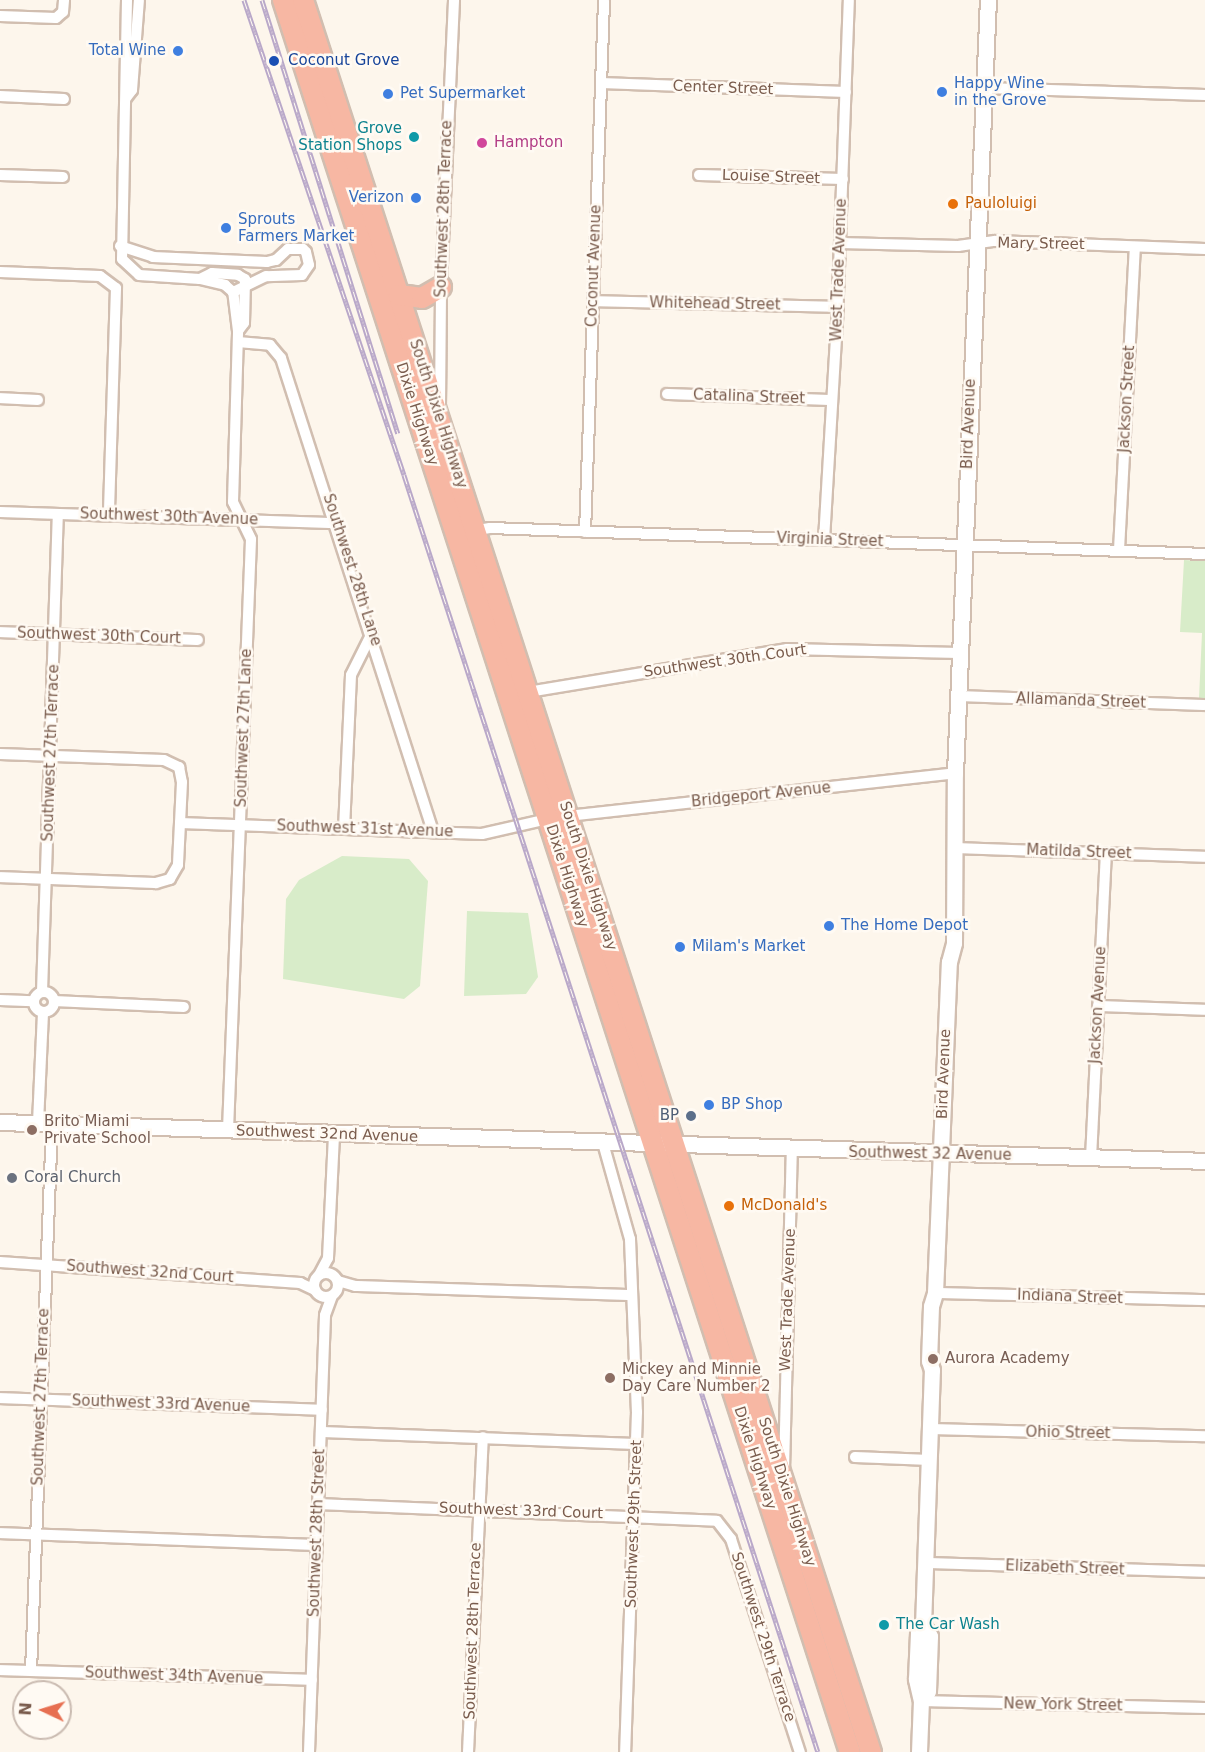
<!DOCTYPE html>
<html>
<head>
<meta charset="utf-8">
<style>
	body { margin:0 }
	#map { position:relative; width:1205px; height:1752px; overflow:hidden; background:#fdf6ec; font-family:"DejaVu Sans",sans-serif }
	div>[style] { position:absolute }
	.green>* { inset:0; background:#d8ecc9 }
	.roads { filter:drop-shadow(2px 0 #d1beb0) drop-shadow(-2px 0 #d1beb0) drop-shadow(0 2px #d1beb0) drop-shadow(0 -2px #d1beb0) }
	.street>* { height:10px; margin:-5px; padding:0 5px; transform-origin:5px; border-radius:5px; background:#fff }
	.street>.ring { margin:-5px; padding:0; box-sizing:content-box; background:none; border:10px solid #fff; border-radius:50% }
	.secondary>* { height:15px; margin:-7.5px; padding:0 7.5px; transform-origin:7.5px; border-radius:7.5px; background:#fff }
	.highway>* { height:20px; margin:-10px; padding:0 10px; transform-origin:10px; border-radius:10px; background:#f7b7a3 }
	.rail>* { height:5px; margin-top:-2.5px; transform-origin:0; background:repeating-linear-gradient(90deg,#fffaf3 0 9px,#b9a8c9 0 18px); box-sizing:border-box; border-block:2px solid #b9a8c9 }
	.dots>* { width:16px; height:16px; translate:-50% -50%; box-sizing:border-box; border:3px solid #fffaf3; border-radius:50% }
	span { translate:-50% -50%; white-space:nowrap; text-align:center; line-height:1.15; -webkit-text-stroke:5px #fffaf3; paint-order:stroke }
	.shop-label { font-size:15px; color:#366cbe }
	.right { translate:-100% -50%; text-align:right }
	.left { translate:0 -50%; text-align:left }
	.transit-label { font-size:15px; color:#164399 }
	.street-label { font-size:15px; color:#7a5c4d }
	.culture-label { font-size:15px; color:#0d838f }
	.hotel-label { font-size:15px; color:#b23c85 }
	.food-label { font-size:15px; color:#c56008 }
	.service-label { font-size:15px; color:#4e5e75 }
	.education-label { font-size:15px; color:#785e54 }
	.worship-label { font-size:15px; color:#5b616d }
	.north { position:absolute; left:12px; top:1680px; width:60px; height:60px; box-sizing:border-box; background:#fffaf3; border:2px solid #cabbb1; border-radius:50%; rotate:274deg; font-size:16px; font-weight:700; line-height:24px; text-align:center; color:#7a5c4d }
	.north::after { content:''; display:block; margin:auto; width:21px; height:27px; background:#e76f51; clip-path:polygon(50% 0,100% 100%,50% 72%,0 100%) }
</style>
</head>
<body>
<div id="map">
	<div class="green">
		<div style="clip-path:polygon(1184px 560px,1205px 561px,1205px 698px,1199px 698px,1202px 633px,1180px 632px)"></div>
		<div style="clip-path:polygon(342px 856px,409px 859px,428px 881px,420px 986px,404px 999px,283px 979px,286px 899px,299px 880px)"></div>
		<div style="clip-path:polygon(467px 911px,528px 913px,538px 977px,526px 994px,464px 996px)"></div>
	</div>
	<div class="roads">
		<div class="street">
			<div style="left:127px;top:0;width:259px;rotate:91.1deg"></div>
			<div style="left:122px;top:259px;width:23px;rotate:43deg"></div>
			<div style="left:139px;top:275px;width:61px;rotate:3.8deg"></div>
			<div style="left:200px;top:279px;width:26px;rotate:13deg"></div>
			<div style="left:225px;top:285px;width:11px;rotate:41deg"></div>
			<div style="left:0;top:16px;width:56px;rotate:2deg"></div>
			<div style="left:56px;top:18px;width:9px;rotate:-41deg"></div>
			<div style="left:63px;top:12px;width:12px;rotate:-85deg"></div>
			<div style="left:601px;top:83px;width:245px;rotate:2.1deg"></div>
			<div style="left:984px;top:88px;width:221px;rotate:1.8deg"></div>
			<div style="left:0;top:96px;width:64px;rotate:2.7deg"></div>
			<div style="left:126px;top:98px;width:10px;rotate:-53deg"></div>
			<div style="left:132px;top:90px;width:90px;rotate:-85.6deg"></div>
			<div style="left:0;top:175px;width:63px;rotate:1.8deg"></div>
			<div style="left:699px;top:175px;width:144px;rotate:1.6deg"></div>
			<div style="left:840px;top:243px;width:118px;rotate:1.5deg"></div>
			<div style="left:958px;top:246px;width:37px;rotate:-8deg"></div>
			<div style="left:995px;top:241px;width:210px;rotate:2.2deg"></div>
			<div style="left:120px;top:246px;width:35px;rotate:18deg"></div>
			<div style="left:153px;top:257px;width:114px;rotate:2.5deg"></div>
			<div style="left:267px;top:262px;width:9px;rotate:-13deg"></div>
			<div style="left:276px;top:260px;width:16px;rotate:-43deg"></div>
			<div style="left:288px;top:249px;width:15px"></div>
			<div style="left:303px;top:249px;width:4px;rotate:45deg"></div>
			<div style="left:306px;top:252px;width:13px;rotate:77deg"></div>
			<div style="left:309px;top:265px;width:12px;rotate:125deg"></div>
			<div style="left:302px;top:275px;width:36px;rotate:178deg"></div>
			<div style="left:266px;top:276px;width:37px;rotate:154deg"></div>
			<div style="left:0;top:272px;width:100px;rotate:2.3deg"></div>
			<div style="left:100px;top:276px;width:20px;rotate:37deg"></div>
			<div style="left:116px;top:288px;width:227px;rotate:91.8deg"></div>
			<div style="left:200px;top:279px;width:13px;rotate:-27deg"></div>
			<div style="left:212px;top:273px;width:26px;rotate:4deg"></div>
			<div style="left:238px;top:275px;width:8px;rotate:30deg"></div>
			<div style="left:245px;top:279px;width:44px;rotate:91.3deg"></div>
			<div style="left:244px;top:323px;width:10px;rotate:127deg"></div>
			<div style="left:238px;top:331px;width:39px;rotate:-97deg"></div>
			<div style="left:593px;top:301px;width:245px;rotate:1.4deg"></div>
			<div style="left:238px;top:342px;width:32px;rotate:5deg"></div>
			<div style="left:270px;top:345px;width:17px;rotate:50deg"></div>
			<div style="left:281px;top:358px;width:498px;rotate:72.2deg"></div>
			<div style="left:667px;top:394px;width:164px;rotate:2.1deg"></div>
			<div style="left:0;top:398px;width:38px;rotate:3deg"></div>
			<div style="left:440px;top:407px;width:120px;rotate:-89.5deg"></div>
			<div style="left:441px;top:287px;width:287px;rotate:-87.4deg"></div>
			<div style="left:0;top:512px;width:337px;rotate:1.9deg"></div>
			<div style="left:471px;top:531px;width:19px;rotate:-9deg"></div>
			<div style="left:490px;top:528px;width:715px;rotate:2.08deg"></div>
			<div style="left:585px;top:532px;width:532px;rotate:-87.95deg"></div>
			<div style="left:824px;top:540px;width:217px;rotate:-86.6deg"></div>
			<div style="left:837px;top:323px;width:323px;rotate:-87.9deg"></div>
			<div style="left:1119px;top:550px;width:303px;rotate:-87deg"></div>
			<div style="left:0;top:632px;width:198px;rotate:2.3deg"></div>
			<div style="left:528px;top:692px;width:263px;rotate:-9.4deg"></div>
			<div style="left:787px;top:649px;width:172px;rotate:1.3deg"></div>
			<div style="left:957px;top:696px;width:248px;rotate:2.1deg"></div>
			<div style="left:0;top:754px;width:164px;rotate:2.1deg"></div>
			<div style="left:164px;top:760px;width:17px;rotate:25deg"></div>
			<div style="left:179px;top:767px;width:15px;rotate:79deg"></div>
			<div style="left:182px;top:782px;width:83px;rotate:92.8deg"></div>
			<div style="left:178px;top:865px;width:16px;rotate:120deg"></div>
			<div style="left:170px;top:879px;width:15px;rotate:164deg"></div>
			<div style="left:156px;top:883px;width:156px;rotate:-177.8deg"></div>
			<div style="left:568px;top:816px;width:389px;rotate:-6.3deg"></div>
			<div style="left:180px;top:823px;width:302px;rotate:2.1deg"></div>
			<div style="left:482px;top:834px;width:68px;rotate:-12.8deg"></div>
			<div style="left:344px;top:829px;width:154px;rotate:-87.4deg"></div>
			<div style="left:351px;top:675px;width:47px;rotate:-63.4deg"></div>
			<div style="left:953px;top:848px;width:252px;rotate:2deg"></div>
			<div class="ring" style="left:34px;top:992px;width:10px;height:10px"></div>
			<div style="left:42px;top:992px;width:478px;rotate:-88.1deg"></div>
			<div style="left:0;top:1000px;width:33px;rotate:2deg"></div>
			<div style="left:54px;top:1001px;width:130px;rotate:2.6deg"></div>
			<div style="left:1098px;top:1006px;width:107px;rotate:2.1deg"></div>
			<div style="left:38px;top:1123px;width:110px;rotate:-87.4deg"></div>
			<div style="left:228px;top:1130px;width:591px;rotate:-87.77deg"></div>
			<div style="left:251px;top:539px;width:41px;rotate:-115.9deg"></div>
			<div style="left:233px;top:502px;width:171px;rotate:-88.3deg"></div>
			<div style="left:603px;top:1143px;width:100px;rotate:74.3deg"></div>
			<div style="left:630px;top:1239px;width:173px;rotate:87.7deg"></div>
			<div style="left:637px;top:1412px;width:340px;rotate:92deg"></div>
			<div style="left:1091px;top:1158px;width:305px;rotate:-87.2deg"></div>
			<div style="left:0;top:1262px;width:301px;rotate:4deg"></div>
			<div style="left:300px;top:1283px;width:17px;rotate:25deg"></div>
			<div class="ring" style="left:314px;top:1273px;width:14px;height:14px"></div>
			<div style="left:319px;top:1275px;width:19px;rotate:-62deg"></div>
			<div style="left:328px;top:1258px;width:124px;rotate:-87.2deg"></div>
			<div style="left:338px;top:1281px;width:18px;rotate:16deg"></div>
			<div style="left:355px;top:1286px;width:275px;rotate:1.9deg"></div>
			<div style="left:935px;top:1293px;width:270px;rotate:1.5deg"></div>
			<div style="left:0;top:1398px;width:322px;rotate:2.1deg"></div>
			<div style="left:931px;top:1429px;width:274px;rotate:1.5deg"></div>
			<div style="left:321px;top:1432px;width:316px;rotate:2.2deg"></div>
			<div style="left:855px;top:1457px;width:75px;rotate:2.3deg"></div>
			<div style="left:784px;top:1470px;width:320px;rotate:-88.6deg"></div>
			<div style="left:318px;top:1504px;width:399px;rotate:2.4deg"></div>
			<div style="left:717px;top:1521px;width:23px;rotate:52deg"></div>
			<div style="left:731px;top:1539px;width:224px;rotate:72.1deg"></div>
			<div style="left:0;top:1533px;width:317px;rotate:2.2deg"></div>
			<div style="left:926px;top:1563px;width:279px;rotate:1.8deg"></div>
			<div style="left:0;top:1670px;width:312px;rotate:1.8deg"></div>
			<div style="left:31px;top:1671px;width:547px;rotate:-87.8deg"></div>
			<div style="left:921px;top:1701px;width:284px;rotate:1.4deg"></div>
			<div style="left:309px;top:1752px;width:437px;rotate:-87.9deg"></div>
			<div style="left:325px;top:1315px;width:20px;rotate:-70deg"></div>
			<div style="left:468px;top:1752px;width:315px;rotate:-87.3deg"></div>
		</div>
		<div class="secondary">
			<div style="left:0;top:1122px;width:1206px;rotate:1.85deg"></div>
			<div style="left:921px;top:1701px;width:12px;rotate:-55deg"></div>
			<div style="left:928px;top:1691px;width:55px;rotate:-87.9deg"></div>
			<div style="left:930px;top:1636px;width:12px;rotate:-125deg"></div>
			<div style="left:923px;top:1626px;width:256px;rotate:-88deg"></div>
			<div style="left:932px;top:1370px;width:9px;rotate:-108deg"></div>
			<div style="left:929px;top:1361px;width:55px;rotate:-87.9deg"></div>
			<div style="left:931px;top:1306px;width:14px;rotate:-73deg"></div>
			<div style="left:935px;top:1293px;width:331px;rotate:-87.6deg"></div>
			<div style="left:949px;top:962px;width:20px;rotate:-75deg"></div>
			<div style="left:954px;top:943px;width:170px;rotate:-89.7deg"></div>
			<div style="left:955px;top:773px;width:774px;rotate:-87.56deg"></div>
			<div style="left:919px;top:1752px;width:51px;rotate:-87.8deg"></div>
			<div style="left:921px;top:1701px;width:23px;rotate:-103deg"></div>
			<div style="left:916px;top:1679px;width:46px;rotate:-87.5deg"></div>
			<div style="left:918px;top:1633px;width:9px;rotate:-54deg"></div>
		</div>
		<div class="highway">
			<div style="left:283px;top:0;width:1841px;rotate:72.07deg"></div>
			<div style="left:303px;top:0;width:1842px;rotate:72.04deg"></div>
			<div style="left:399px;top:295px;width:23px;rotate:7deg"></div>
			<div style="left:422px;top:298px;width:22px;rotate:-30deg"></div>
		</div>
	</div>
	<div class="rail">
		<div style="left:244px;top:0;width:501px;rotate:71.38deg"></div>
		<div style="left:404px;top:475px;width:1342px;rotate:72.04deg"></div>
		<div style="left:262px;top:0;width:454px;rotate:72.6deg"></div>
	</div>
	<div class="dots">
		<div style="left:178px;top:51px;background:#3f7fe0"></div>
		<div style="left:274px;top:61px;background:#1a4fb4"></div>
		<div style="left:942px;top:92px;background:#3f7fe0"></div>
		<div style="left:388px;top:94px;background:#3f7fe0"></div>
		<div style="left:414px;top:137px;background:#0f9aa8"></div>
		<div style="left:482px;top:143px;background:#d1479c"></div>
		<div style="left:416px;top:198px;background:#3f7fe0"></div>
		<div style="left:953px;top:204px;background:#e8710a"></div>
		<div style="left:226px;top:228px;background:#3f7fe0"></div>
		<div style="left:829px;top:926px;background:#3f7fe0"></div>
		<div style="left:680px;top:947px;background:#3f7fe0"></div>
		<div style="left:709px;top:1105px;background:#3f7fe0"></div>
		<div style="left:691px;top:1116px;background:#5c6f8a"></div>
		<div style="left:32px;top:1130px;background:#8d6e63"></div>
		<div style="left:12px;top:1178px;background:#6b7280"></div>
		<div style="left:729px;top:1206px;background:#e8710a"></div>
		<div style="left:933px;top:1359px;background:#8d6e63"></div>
		<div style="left:610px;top:1378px;background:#8d6e63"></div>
		<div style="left:884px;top:1625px;background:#0f9aa8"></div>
	</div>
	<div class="shop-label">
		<span class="right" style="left:166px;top:51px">Total Wine</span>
		<span class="left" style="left:954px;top:92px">Happy Wine<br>in the Grove</span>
		<span class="left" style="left:400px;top:94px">Pet Supermarket</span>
		<span class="right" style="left:404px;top:198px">Verizon</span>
		<span class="left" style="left:238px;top:228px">Sprouts<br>Farmers Market</span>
		<span class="left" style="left:841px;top:926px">The Home Depot</span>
		<span class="left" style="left:692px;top:947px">Milam's Market</span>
		<span class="left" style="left:721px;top:1105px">BP Shop</span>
	</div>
	<div class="transit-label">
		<span class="left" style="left:288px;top:61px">Coconut Grove</span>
	</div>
	<div class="street-label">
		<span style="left:723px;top:88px;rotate:2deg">Center Street</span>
		<span style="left:771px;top:177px;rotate:2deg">Louise Street</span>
		<span style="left:444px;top:209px;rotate:-88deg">Southwest 28th Terrace</span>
		<span style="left:1041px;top:244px;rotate:1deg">Mary Street</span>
		<span style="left:594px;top:266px;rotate:-88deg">Coconut Avenue</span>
		<span style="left:839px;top:270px;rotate:-88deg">West Trade Avenue</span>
		<span style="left:715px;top:304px;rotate:1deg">Whitehead Street</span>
		<span style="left:749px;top:397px;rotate:2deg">Catalina Street</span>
		<span style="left:1127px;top:399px;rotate:-87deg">Jackson Street</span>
		<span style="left:417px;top:414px;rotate:72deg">Dixie Highway</span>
		<span style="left:438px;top:414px;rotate:72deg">South Dixie Highway</span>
		<span style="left:969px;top:424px;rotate:-88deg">Bird Avenue</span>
		<span style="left:169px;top:517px;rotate:2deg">Southwest 30th Avenue</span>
		<span style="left:830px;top:540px;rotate:2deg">Virginia Street</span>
		<span style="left:352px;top:570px;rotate:72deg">Southwest 28th Lane</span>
		<span style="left:99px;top:636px;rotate:2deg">Southwest 30th Court</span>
		<span style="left:725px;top:661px;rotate:-8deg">Southwest 30th Court</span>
		<span style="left:1081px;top:701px;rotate:2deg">Allamanda Street</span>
		<span style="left:244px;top:728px;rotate:-88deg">Southwest 27th Lane</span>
		<span style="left:51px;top:753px;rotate:-88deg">Southwest 27th Terrace</span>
		<span style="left:761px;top:795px;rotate:-6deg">Bridgeport Avenue</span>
		<span style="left:365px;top:829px;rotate:2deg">Southwest 31st Avenue</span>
		<span style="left:1079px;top:852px;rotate:2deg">Matilda Street</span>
		<span style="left:567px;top:876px;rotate:72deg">Dixie Highway</span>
		<span style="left:588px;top:876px;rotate:72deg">South Dixie Highway</span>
		<span style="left:1098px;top:1005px;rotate:-87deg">Jackson Avenue</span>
		<span style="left:944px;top:1074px;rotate:-88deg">Bird Avenue</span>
		<span style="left:327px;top:1134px;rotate:2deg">Southwest 32nd Avenue</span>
		<span style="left:930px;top:1154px;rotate:1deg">Southwest 32 Avenue</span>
		<span style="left:150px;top:1272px;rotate:4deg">Southwest 32nd Court</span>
		<span style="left:1070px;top:1297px;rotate:2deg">Indiana Street</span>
		<span style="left:788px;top:1300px;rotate:-88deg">West Trade Avenue</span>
		<span style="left:41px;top:1397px;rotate:-88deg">Southwest 27th Terrace</span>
		<span style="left:161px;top:1404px;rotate:2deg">Southwest 33rd Avenue</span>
		<span style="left:1068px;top:1433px;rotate:1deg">Ohio Street</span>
		<span style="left:755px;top:1458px;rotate:72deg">Dixie Highway</span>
		<span style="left:787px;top:1492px;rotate:72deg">South Dixie Highway</span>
		<span style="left:521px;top:1511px;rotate:2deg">Southwest 33rd Court</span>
		<span style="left:634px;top:1524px;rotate:-88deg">Southwest 29th Street</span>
		<span style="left:317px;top:1533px;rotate:-88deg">Southwest 28th Street</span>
		<span style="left:1065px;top:1568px;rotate:2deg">Elizabeth Street</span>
		<span style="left:473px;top:1631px;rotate:-88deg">Southwest 28th Terrace</span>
		<span style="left:763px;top:1637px;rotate:72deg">Southwest 29th Terrace</span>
		<span style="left:174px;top:1676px;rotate:2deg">Southwest 34th Avenue</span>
		<span style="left:1063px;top:1705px;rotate:1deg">New York Street</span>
	</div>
	<div class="culture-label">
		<span class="right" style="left:402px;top:137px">Grove<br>Station Shops</span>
		<span class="left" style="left:896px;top:1625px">The Car Wash</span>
	</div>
	<div class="hotel-label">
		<span class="left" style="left:494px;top:143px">Hampton</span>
	</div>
	<div class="food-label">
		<span class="left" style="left:965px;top:204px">Pauloluigi</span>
		<span class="left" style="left:741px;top:1206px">McDonald's</span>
	</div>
	<div class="service-label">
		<span class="right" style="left:679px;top:1116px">BP</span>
	</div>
	<div class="education-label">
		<span class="left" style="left:44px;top:1130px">Brito Miami<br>Private School</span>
		<span class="left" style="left:945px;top:1359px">Aurora Academy</span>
		<span class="left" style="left:622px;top:1378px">Mickey and Minnie<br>Day Care Number 2</span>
	</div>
	<div class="worship-label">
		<span class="left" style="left:24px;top:1178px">Coral Church</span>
	</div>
	<div class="north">N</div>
</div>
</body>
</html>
